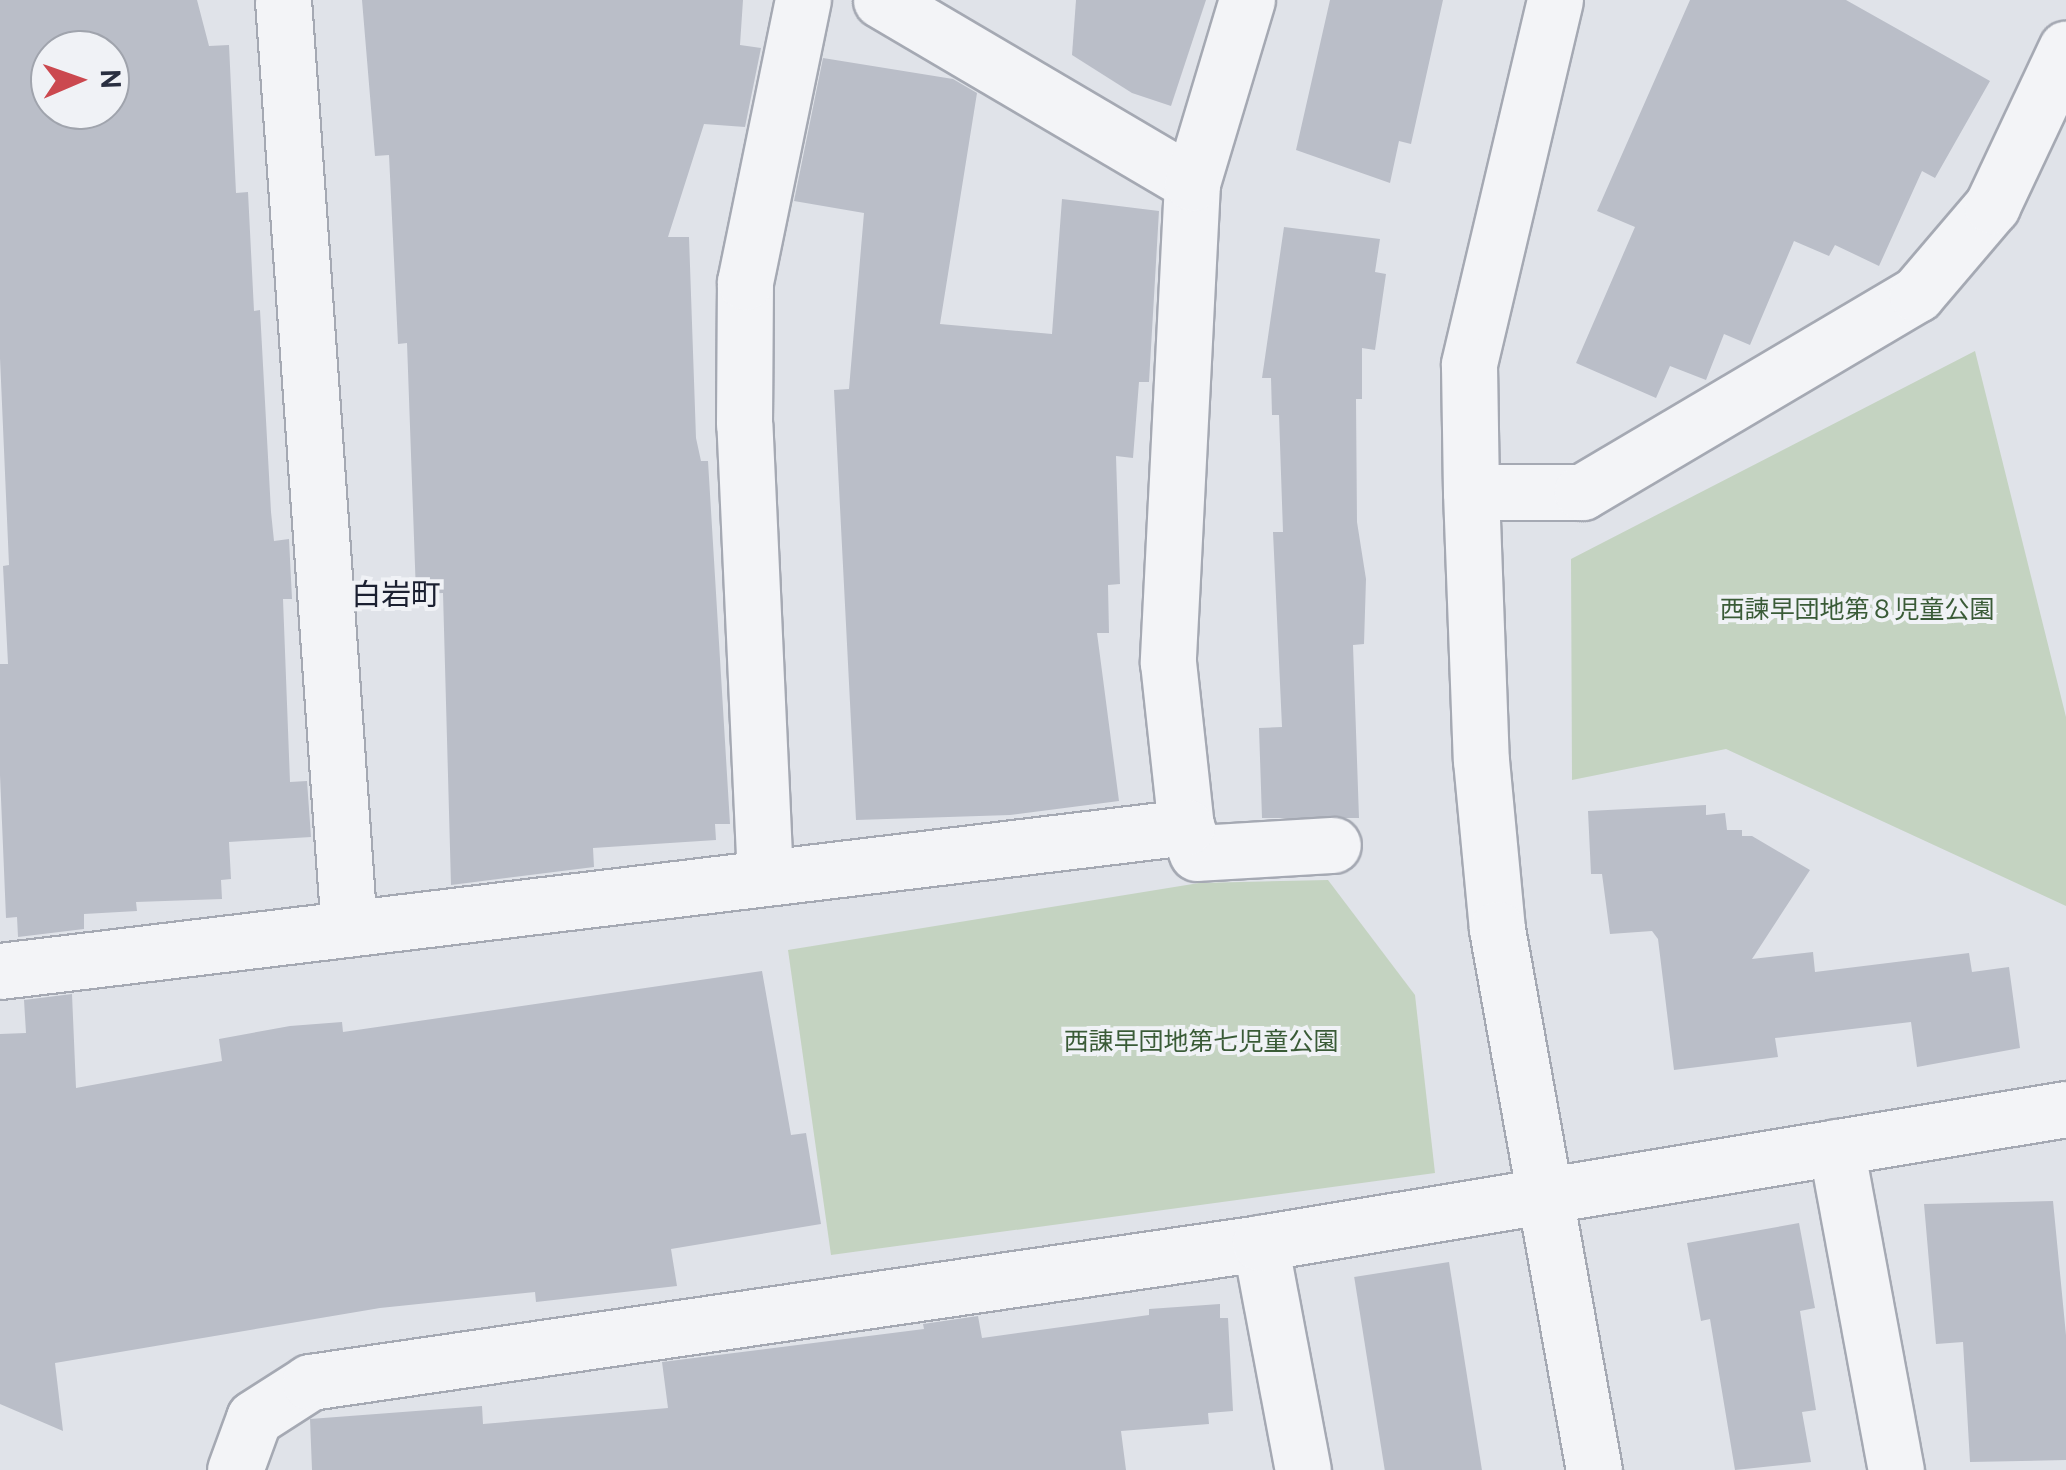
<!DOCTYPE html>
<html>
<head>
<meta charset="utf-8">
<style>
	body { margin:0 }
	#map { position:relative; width:2066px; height:1470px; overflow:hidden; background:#e0e3e9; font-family:Overpass,"Noto Sans JP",sans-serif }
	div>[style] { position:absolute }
	.green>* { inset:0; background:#c4d3c1 }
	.building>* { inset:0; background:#babec8; transform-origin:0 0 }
	.roads { filter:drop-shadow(2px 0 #a5a9b3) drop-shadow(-2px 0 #a5a9b3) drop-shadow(0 2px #a5a9b3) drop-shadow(0 -2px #a5a9b3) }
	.minor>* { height:55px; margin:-27.5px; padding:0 27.5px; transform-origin:27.5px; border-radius:27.5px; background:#f3f4f7 }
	span { translate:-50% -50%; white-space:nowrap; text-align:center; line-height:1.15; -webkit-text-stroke:8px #f0f2f6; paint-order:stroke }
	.park-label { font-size:25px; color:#3a5b37 }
	.quarter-label { font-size:30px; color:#1b2031 }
	.north { position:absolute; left:30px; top:30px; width:100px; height:100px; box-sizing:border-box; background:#f0f2f6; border:2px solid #a0a4ad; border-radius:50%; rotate:88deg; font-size:28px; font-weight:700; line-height:40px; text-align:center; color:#292f40 }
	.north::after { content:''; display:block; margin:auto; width:35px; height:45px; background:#cb484f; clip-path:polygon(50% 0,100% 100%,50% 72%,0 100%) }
</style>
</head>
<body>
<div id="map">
	<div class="green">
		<div style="clip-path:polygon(1975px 351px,2066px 717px,2066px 906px,1726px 749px,1572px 780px,1571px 559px)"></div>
		<div style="clip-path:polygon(1328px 880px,1415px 995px,1435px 1173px,831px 1255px,788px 950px,1199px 883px)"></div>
	</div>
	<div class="building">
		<div style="clip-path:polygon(evenodd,0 0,197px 0,209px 46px,229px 45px,236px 193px,248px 192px,254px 311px,260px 310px,271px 512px,274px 541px,289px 539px,292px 599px,283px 599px,290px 782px,307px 781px,311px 837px,229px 842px,231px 879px,221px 880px,222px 899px,136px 902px,137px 911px,84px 914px,84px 929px,18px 937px,17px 917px,6px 918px,0 775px,0 664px,8px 664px,3px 566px,9px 565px,0 358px,0 0,50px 50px,110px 50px,110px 110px,50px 110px,50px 50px)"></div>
		<div style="clip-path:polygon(362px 0,743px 0,740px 45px,761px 48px,745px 127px,704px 124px,668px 237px,689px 237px,696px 438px,701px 461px,708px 461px,730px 824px,715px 824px,716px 840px,593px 848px,594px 867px,451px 885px,443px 593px,416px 594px,407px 343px,398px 344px,389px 155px,375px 156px)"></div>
		<div style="clip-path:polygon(1076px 0,1206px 0,1171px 106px,1132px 93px,1072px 55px)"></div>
		<div style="clip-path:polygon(1330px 0,1443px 0,1411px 144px,1399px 141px,1390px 183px,1296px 150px)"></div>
		<div style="clip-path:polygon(1690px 0,1846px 0,1990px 81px,1935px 178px,1922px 171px,1879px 266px,1835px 245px,1829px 256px,1794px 241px,1750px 345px,1724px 334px,1706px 380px,1670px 366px,1656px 398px,1576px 363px,1635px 227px,1597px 211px)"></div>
		<div style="clip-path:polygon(823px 58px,953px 79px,977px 93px,940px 324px,1052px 334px,1062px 199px,1159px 211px,1149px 382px,1139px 382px,1133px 458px,1116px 456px,1120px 584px,1108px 585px,1109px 633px,1097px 633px,1119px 801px,1010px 815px,856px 820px,834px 390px,849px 389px,864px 213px,794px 201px)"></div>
		<div style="clip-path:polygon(1284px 227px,1380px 239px,1375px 272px,1386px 274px,1375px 350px,1362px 348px,1362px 399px,1356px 399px,1357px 522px,1366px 579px,1364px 644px,1353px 645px,1359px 818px,1262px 818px,1259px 728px,1282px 727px,1273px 532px,1283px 532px,1279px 415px,1272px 415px,1271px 378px,1262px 378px)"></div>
		<div style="clip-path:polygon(1706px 805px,1706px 815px,1725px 813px,1727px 830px,1742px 830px,1742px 836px,1752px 836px,1810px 870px,1752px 959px,1813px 952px,1815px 972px,1969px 953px,1972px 972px,2009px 967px,2020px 1048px,1917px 1067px,1911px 1022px,1775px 1038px,1778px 1057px,1674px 1070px,1658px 939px,1652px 931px,1610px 934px,1602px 874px,1591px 874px,1588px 811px)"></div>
		<div style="clip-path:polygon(762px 971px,791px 1135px,806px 1133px,821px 1224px,671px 1249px,677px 1286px,536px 1302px,535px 1292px,380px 1308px,55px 1363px,63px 1431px,0 1404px,0 1034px,26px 1033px,24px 1000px,72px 994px,76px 1088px,222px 1061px,219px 1039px,290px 1026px,342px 1022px,343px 1032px)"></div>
		<div style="clip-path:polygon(2053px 1201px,2066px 1335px,2066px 1460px,1970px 1462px,1963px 1342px,1936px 1344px,1924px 1204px)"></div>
		<div style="clip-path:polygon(1799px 1223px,1815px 1308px,1800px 1311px,1816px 1410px,1802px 1412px,1811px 1462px,1735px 1470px,1710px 1319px,1701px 1321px,1687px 1243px)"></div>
		<div style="left:1449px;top:1262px;width:211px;height:96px;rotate:81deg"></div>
		<div style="clip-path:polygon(1220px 1304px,1220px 1318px,1228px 1318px,1233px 1411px,1208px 1413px,1209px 1424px,1121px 1431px,1126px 1470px,312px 1470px,310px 1419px,482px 1406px,483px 1424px,668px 1408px,662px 1362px,924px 1329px,923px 1324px,978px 1316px,982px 1338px,1149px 1315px,1149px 1309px)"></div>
	</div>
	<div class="roads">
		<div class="minor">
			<div style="left:283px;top:0;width:931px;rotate:85.94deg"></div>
			<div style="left:881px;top:0;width:361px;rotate:30.5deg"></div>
			<div style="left:1192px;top:183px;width:480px;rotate:92.9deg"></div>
			<div style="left:1168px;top:662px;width:166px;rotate:83.8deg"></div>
			<div style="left:1186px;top:827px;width:28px;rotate:67deg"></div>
			<div style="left:1197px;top:853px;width:136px;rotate:-3.4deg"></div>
			<div style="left:1555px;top:0;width:375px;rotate:103.3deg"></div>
			<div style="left:1469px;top:365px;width:127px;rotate:89.1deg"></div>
			<div style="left:1471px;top:492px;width:268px;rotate:87.9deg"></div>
			<div style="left:1481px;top:760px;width:170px;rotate:84.6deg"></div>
			<div style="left:1497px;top:929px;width:550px;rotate:79.84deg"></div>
			<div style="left:1192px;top:183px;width:191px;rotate:-73.3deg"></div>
			<div style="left:1471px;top:492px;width:111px"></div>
			<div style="left:1582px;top:492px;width:389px;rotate:-30.6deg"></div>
			<div style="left:1917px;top:294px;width:116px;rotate:-49.6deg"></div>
			<div style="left:1992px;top:206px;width:174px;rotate:-64.8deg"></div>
			<div style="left:765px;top:878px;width:454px;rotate:-92.6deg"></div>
			<div style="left:744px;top:424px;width:142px;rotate:-89.6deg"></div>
			<div style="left:745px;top:282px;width:288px;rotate:-78.4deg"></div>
			<div style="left:0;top:971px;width:1195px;rotate:-6.92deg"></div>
			<div style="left:1836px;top:1147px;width:329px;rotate:79.5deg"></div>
			<div style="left:1260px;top:1243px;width:231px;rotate:79.3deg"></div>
			<div style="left:235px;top:1470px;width:55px;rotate:-69.9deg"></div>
			<div style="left:254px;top:1418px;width:67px;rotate:-32.7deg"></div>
			<div style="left:310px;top:1382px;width:960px;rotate:-8.32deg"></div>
			<div style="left:1260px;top:1243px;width:817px;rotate:-9.44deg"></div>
		</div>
	</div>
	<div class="park-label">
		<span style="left:1857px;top:612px">西諫早団地第８児童公園</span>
		<span style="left:1201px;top:1044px">西諌早団地第七児童公園</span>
	</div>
	<div class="quarter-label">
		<span style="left:396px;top:598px">白岩町</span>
	</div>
	<div class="north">N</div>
</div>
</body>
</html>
